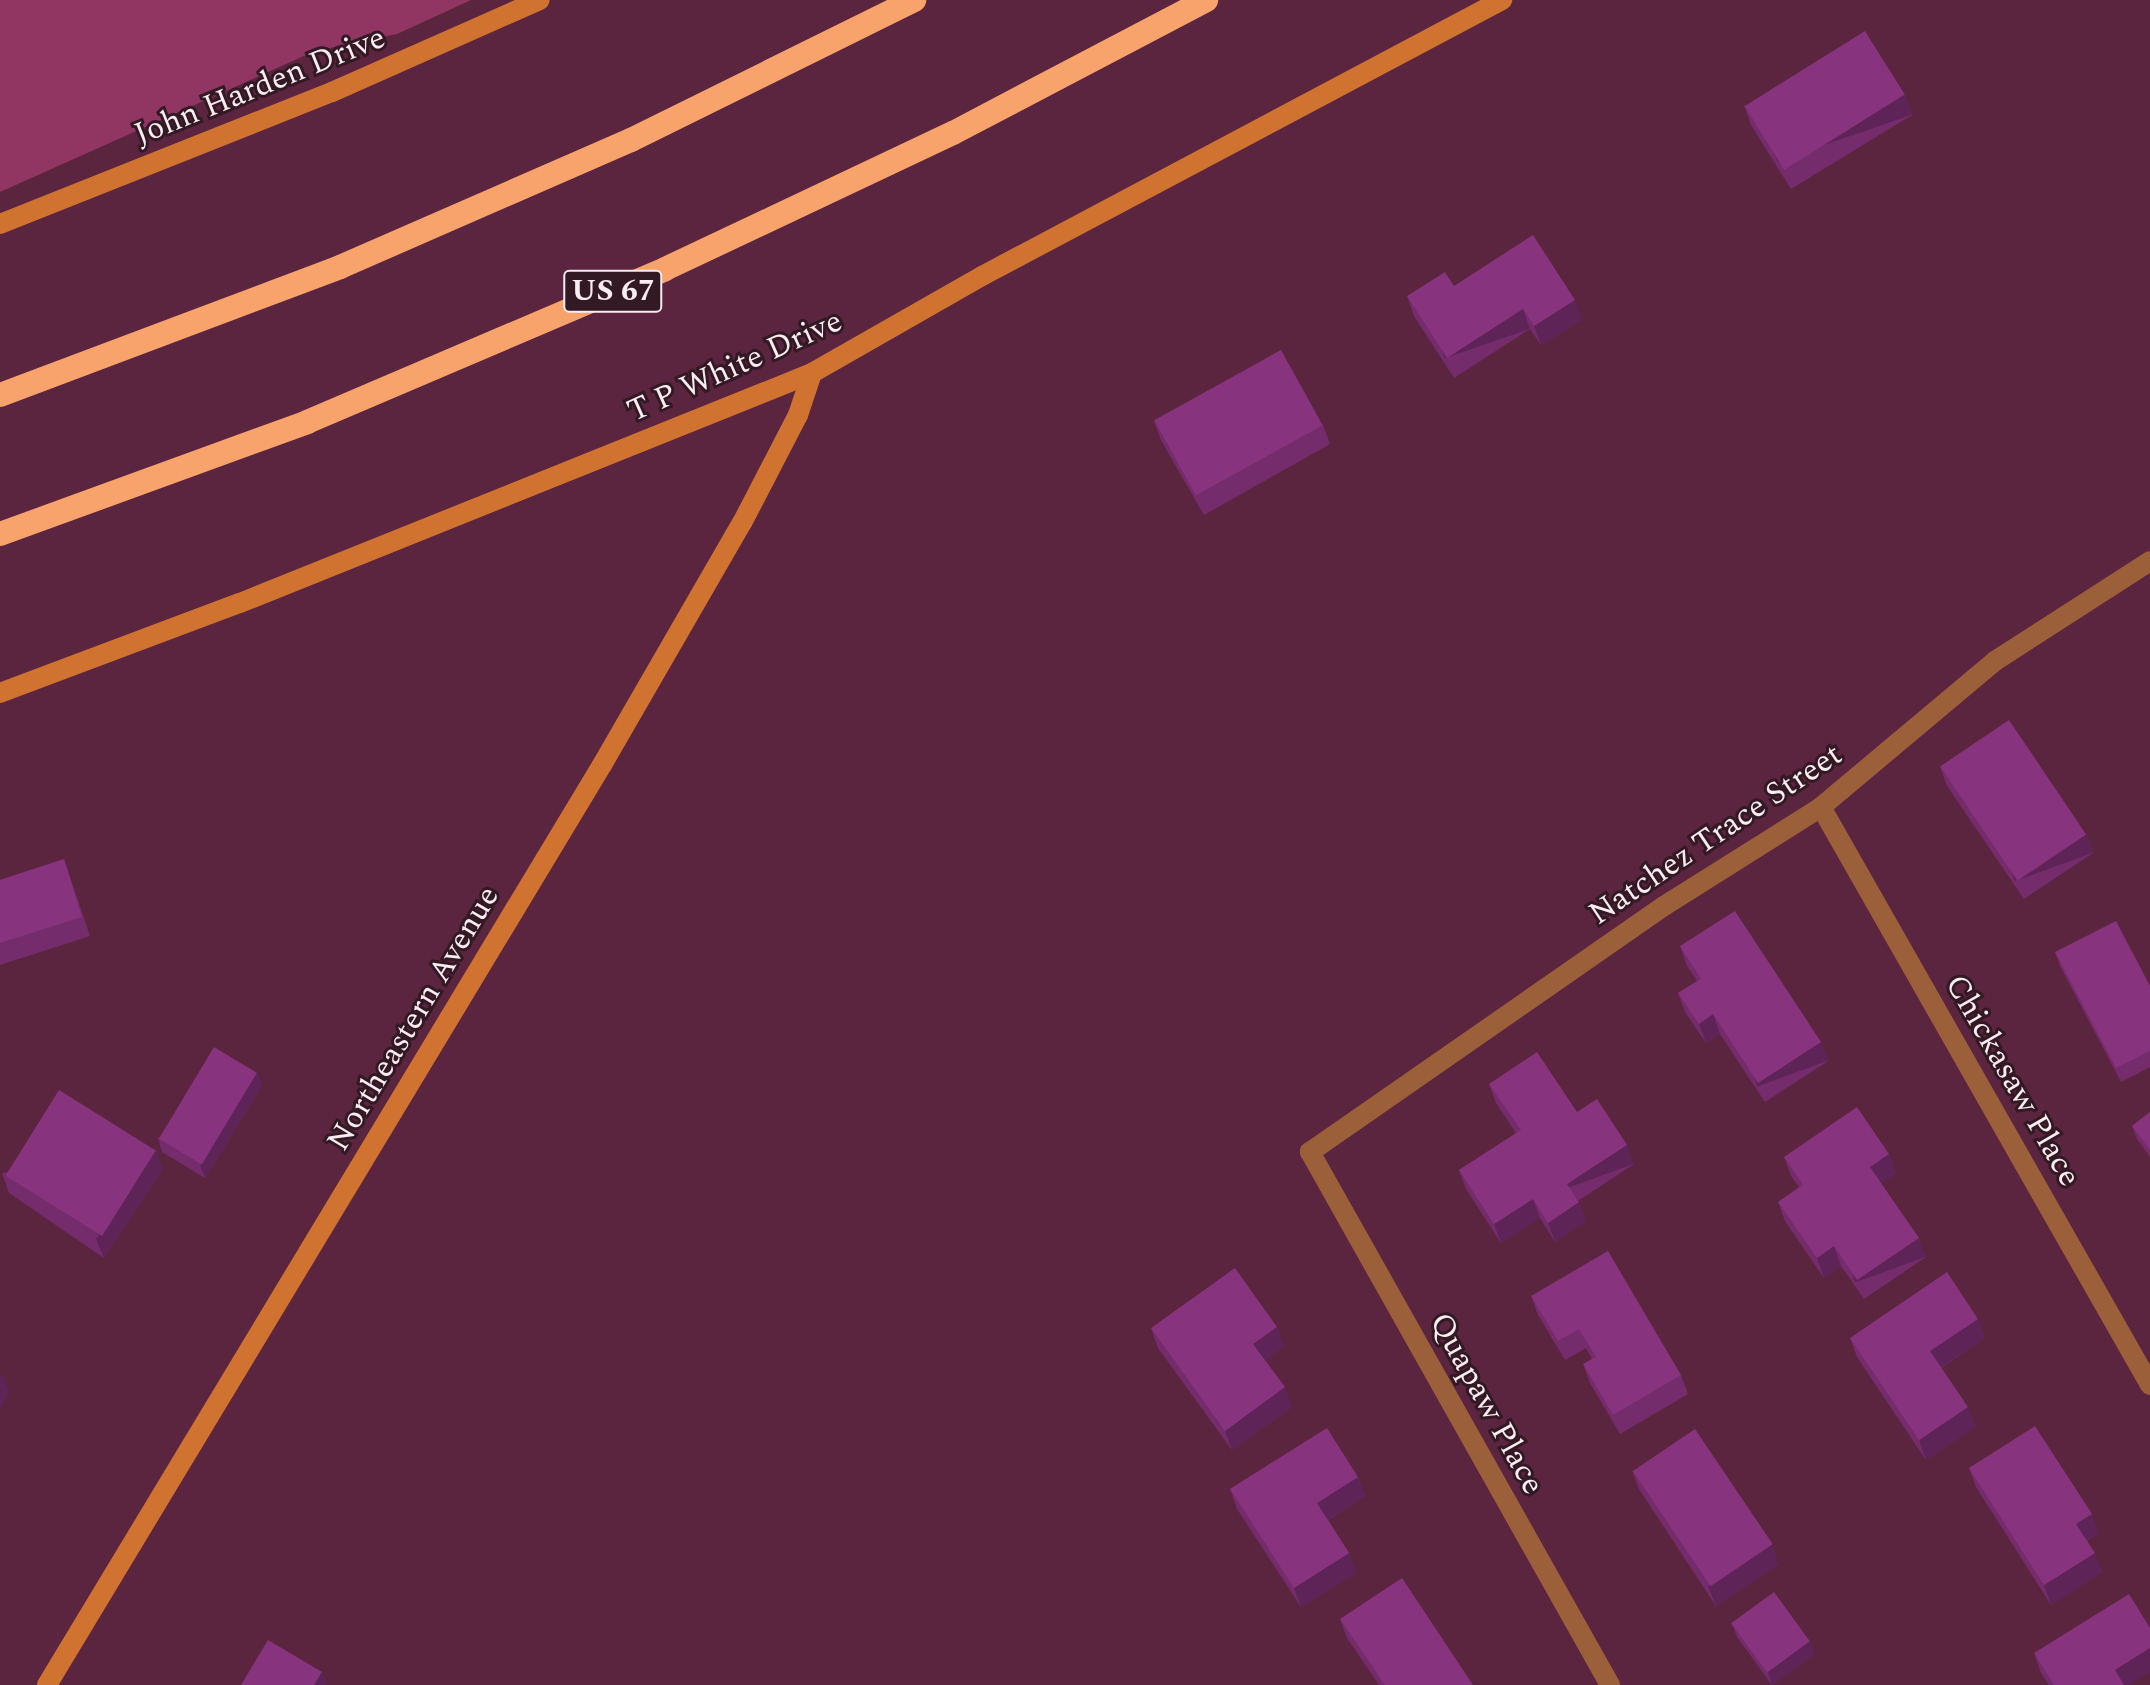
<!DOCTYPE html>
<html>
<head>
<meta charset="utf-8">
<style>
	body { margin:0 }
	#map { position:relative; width:2150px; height:1685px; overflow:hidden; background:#5c253f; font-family:Spectral,serif }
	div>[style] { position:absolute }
	.green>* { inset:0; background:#913663 }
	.street>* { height:20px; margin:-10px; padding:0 10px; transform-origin:10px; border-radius:10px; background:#9b603a }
	.secondary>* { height:20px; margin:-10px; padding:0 10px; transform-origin:10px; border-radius:10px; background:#d07230 }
	.highway>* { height:24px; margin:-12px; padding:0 12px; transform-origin:12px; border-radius:12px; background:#f8a26c }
	.wall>* { inset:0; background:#742c6c }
	.shaded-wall>* { inset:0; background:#5e2458; transform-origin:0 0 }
	.building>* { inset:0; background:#87337d; transform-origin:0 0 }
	span { translate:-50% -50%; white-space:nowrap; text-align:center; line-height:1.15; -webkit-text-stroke:6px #321924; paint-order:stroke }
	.shield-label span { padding:2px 6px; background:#321924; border:2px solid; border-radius:6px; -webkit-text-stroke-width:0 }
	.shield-label { font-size:30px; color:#fbecf1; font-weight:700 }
	.street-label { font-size:32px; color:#fbecf1 }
</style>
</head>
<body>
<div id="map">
	<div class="green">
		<div style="clip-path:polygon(0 0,471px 0,397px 34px,315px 51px,0 192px)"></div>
	</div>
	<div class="street">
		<div style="left:1821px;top:807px;width:665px;rotate:60.35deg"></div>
		<div style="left:1610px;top:1685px;width:612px;rotate:-119.37deg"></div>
		<div style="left:1310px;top:1152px;width:431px;rotate:-34.8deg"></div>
		<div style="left:1664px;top:906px;width:186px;rotate:-32.2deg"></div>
		<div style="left:1821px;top:807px;width:227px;rotate:-40deg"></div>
		<div style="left:1995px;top:661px;width:184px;rotate:-32.8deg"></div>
	</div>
	<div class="secondary">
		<div style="left:0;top:224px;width:357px;rotate:-21.7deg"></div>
		<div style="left:332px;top:92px;width:227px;rotate:-23.9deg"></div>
		<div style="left:0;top:693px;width:256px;rotate:-20.6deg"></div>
		<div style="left:240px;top:603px;width:617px;rotate:-21.9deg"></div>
		<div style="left:812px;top:373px;width:196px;rotate:-29.7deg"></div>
		<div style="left:982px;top:276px;width:589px;rotate:-27.96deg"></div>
		<div style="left:47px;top:1685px;width:1074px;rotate:-58.9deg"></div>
		<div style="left:602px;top:765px;width:280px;rotate:-60deg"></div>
		<div style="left:742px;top:523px;width:122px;rotate:-62.6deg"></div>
		<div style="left:798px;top:415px;width:44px;rotate:-71.6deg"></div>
	</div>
	<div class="highway">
		<div style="left:0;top:395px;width:363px;rotate:-20.6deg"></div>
		<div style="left:340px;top:267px;width:318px;rotate:-23.6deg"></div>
		<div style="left:631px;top:140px;width:316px;rotate:-26.3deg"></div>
		<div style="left:0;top:534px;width:327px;rotate:-20deg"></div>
		<div style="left:307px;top:422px;width:389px;rotate:-23.1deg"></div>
		<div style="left:665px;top:269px;width:318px;rotate:-25.3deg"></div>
		<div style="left:953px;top:133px;width:286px;rotate:-27.7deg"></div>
	</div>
	<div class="wall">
		<div style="clip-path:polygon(1905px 95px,1912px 115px,1791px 189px,1751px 125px,1744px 105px)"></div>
		<div style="clip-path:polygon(1454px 286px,1582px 320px,1541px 345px,1530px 329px,1454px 378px,1414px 316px,1407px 296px)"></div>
		<div style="clip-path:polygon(1154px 421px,1323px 425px,1330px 444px,1204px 515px,1161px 440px)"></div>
		<div style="clip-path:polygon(1940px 766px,2086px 834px,2093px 853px,2024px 899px,1947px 786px)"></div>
		<div style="clip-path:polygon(64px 859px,90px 936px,0 965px,0 880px)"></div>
		<div style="clip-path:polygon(1680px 946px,1821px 1042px,1828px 1061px,1765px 1102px,1720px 1034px,1706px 1043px,1685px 1012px,1678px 993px,1697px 981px,1687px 966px)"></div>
		<div style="clip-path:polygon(2055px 952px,2150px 986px,2150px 1067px,2121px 1082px,2060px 966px)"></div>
		<div style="clip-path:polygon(257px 1073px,262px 1086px,205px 1178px,162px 1152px,158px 1138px)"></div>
		<div style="clip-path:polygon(1489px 1084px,1577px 1112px,1634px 1164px,1578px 1201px,1586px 1221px,1555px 1242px,1540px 1218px,1501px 1243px,1466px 1189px,1459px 1170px,1516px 1133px,1496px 1103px)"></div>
		<div style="clip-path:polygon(2150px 1112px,2150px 1157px,2137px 1139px,2132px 1126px)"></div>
		<div style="clip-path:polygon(156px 1150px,163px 1169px,104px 1258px,9px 1193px,2px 1173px)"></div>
		<div style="clip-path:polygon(1889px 1154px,1896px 1173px,1881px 1183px,1926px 1257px,1864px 1299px,1841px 1266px,1824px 1278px,1785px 1221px,1778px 1202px,1799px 1187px,1791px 1176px,1784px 1157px)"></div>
		<div style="clip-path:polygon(1531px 1296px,1681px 1375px,1688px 1394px,1620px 1434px,1590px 1383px,1583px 1364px,1592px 1359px,1586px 1348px,1565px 1360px,1538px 1315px)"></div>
		<div style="clip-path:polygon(1978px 1319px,1985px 1338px,1941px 1368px,1976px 1426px,1926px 1460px,1857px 1357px,1850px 1338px)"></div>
		<div style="clip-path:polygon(1151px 1328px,1284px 1346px,1265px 1360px,1292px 1407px,1232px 1450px,1158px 1348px)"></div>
		<div style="clip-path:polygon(1969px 1468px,2099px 1533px,2087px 1541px,2102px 1572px,2051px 1605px,1976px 1487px)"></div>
		<div style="clip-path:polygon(1632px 1470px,1779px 1564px,1716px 1606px,1639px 1489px)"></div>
		<div style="clip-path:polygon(1358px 1477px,1365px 1496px,1328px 1520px,1349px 1553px,1356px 1573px,1301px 1607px,1237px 1509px,1230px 1489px)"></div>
		<div style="clip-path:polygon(1340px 1619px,1473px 1685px,1379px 1685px,1347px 1638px)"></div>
		<div style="clip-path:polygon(1732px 1624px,1815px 1654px,1772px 1685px,1737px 1637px)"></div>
		<div style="clip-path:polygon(2034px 1653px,2128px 1685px,2049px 1685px,2041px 1673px)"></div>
	</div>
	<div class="shaded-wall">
		<div style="left:1905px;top:95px;width:21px;height:142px;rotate:71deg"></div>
		<div style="clip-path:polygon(1575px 300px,1582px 320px,1541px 345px,1534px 326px)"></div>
		<div style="left:1523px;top:309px;width:21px;height:90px;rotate:71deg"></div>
		<div style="left:2086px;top:834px;width:20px;height:83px;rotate:70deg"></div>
		<div style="clip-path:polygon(1713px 1014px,1720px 1034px,1706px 1043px,1699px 1024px)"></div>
		<div style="left:1821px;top:1042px;width:20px;height:75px;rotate:70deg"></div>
		<div style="clip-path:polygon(257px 1073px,262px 1086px,205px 1178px,200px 1165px)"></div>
		<div style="left:1627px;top:1145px;width:20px;height:72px;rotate:70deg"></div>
		<div style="clip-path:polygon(156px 1150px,163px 1169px,104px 1258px,96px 1239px)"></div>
		<div style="clip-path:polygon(1889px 1154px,1896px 1173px,1877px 1186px,1870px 1167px)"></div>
		<div style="clip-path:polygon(1533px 1199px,1540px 1218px,1501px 1243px,1494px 1224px)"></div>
		<div style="clip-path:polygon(1579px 1202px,1586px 1221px,1555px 1242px,1548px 1223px)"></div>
		<div style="left:1919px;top:1238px;width:20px;height:75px;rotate:70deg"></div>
		<div style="clip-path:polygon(1834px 1246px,1841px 1266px,1824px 1278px,1817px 1258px)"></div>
		<div style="clip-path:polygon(1978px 1319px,1985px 1338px,1937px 1370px,1930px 1351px)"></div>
		<div style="clip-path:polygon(1277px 1327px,1284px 1346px,1261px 1364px,1253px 1344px)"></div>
		<div style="clip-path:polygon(2px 1373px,9px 1392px,0 1409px,0 1377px)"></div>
		<div style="clip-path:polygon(1285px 1387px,1292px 1407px,1232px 1450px,1225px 1431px)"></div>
		<div style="clip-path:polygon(1968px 1407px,1976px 1426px,1926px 1460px,1919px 1440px)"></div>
		<div style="clip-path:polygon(1358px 1477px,1365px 1496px,1324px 1522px,1317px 1503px)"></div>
		<div style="clip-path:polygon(2092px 1514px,2099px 1533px,2083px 1543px,2076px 1524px)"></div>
		<div style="clip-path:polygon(1772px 1545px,1779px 1564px,1716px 1606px,1708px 1586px)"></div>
		<div style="clip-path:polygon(1349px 1553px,1356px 1573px,1301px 1607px,1294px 1588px)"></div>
		<div style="clip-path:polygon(2095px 1553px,2102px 1572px,2051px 1605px,2044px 1585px)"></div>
		<div style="clip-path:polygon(1810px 1641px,1815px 1654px,1772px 1685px,1768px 1672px)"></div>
		<div style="clip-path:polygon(2150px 1648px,2150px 1672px,2128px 1685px,2120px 1685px,2115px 1670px)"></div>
		<div style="clip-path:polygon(322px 1672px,327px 1685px,314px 1685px)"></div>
	</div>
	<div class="building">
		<div style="left:1865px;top:31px;width:75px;height:142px;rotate:58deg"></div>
		<div style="clip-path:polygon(1533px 235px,1575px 300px,1534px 326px,1523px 309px,1447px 358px,1407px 296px,1445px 272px,1454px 286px)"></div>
		<div style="left:1281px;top:350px;width:86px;height:145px;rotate:61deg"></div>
		<div style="left:2009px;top:720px;width:138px;height:83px;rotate:56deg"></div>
		<div style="clip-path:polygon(64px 859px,82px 917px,0 943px,0 880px)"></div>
		<div style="clip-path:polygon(1735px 911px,1821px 1042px,1758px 1083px,1713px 1014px,1699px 1024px,1678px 993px,1701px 979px,1680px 946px)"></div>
		<div style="clip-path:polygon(2116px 921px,2150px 986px,2150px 1051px,2116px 1068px,2055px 952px)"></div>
		<div style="left:214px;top:1047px;width:50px;height:107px;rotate:31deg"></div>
		<div style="clip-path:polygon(1537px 1052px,1577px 1112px,1597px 1099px,1627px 1145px,1567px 1184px,1579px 1202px,1548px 1223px,1533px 1199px,1494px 1224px,1459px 1170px,1521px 1130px,1489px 1084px)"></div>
		<div style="left:59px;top:1090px;width:114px;height:101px;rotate:32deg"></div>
		<div style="clip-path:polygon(1857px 1107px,1889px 1154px,1870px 1167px,1919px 1238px,1857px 1280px,1834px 1246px,1817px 1258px,1778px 1202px,1803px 1185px,1784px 1157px)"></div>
		<div style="clip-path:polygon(2150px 1112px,2150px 1150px,2132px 1126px)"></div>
		<div style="clip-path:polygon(1608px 1251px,1681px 1375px,1613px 1415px,1583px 1364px,1596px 1357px,1579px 1329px,1558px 1341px,1531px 1296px)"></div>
		<div style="clip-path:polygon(1235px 1268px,1277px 1327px,1253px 1344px,1285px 1387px,1225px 1431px,1151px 1328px)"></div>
		<div style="clip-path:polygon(1947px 1272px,1978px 1319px,1930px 1351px,1968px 1407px,1919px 1440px,1850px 1338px)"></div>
		<div style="clip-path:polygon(2035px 1426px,2092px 1514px,2076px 1524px,2095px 1553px,2044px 1585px,1969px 1468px)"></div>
		<div style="clip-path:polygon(1327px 1428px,1358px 1477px,1317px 1503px,1349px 1553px,1294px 1588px,1230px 1489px)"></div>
		<div style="left:1695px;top:1429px;width:139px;height:75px;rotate:56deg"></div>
		<div style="clip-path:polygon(1402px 1578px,1473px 1685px,1385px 1685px,1340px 1619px)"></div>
		<div style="left:1774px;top:1592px;width:61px;height:53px;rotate:54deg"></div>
		<div style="clip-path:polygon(2129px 1594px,2150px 1628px,2150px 1648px,2115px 1670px,2124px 1685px,2054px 1685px,2034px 1653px)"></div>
		<div style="clip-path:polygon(268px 1640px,322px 1672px,314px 1685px,241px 1685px)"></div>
	</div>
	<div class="shield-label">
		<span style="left:613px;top:291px">US 67</span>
	</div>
	<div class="street-label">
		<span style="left:260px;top:87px;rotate:-22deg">John Harden Drive</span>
		<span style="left:735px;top:367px;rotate:-24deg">T P White Drive</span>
		<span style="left:1716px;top:835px;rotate:-34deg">Natchez Trace Street</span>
		<span style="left:414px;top:1019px;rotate:-59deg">Northeastern Avenue</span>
		<span style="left:2012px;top:1081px;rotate:60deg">Chickasaw Place</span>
		<span style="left:1486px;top:1404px;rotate:61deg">Quapaw Place</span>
	</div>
</div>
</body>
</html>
